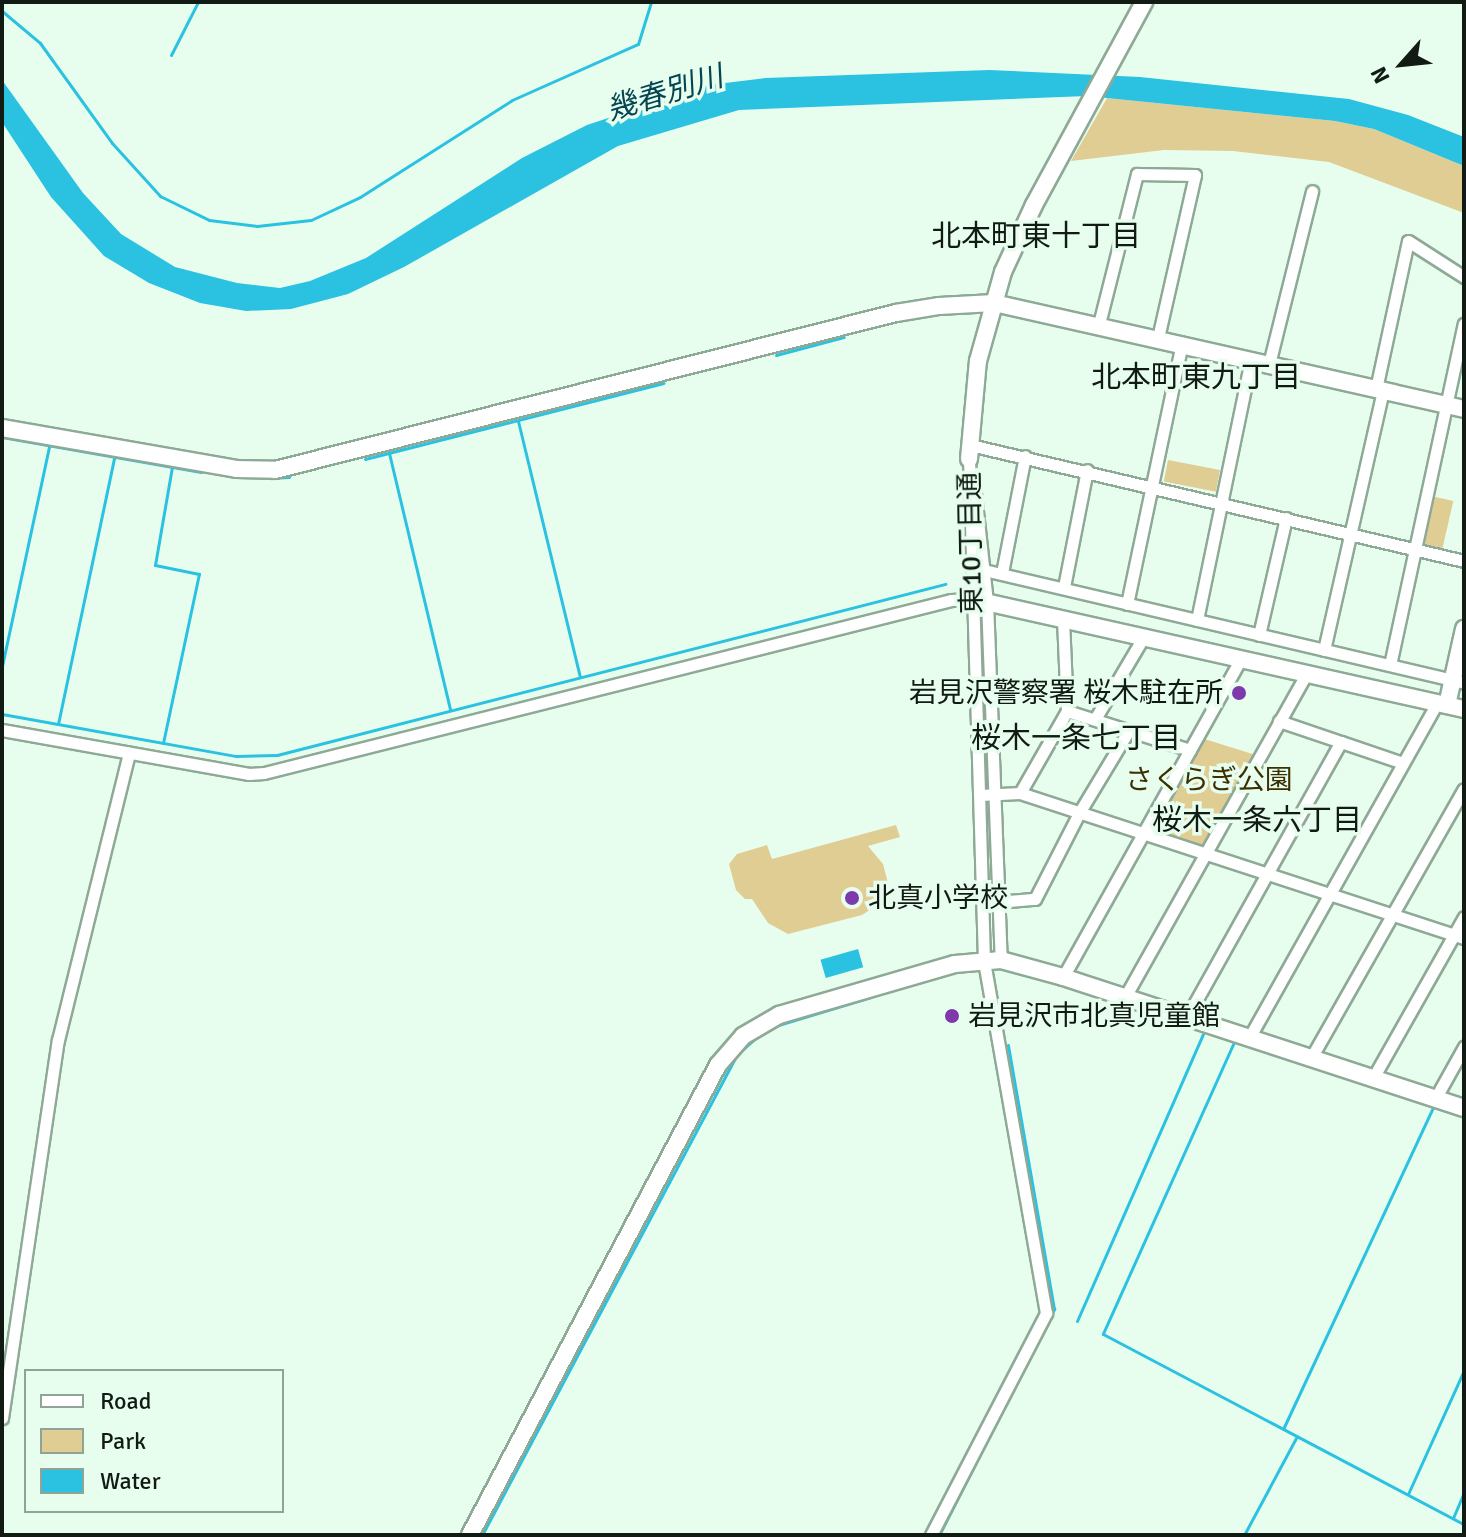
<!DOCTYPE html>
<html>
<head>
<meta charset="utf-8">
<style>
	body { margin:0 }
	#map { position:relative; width:1466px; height:1537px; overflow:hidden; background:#e7feee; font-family:Signika,"Noto Sans JP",sans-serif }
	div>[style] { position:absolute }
	.green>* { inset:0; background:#e0cd93; transform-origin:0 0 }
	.water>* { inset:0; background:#2bc2e2; transform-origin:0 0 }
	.stream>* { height:3px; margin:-1.5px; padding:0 1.5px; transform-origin:1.5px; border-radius:1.5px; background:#2bc2e2 }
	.roads { filter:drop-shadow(2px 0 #8ea996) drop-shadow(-2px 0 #8ea996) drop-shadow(0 2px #8ea996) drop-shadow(0 -2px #8ea996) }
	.street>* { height:11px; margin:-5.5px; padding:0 5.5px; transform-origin:5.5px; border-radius:5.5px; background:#fff }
	.secondary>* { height:16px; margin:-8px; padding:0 8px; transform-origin:8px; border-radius:8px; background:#fff }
	.dots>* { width:22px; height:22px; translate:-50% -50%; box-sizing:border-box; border:4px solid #e7feee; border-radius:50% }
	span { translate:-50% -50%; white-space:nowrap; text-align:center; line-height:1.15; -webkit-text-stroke:7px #e7feee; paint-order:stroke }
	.street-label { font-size:28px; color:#111b14 }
	.poi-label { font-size:28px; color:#111b14 }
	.right { translate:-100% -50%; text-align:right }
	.left { translate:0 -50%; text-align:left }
	.park-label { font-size:28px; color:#3c2f02 }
	.water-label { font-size:30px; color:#054553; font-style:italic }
	.neighbourhood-label { font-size:30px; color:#111b14 }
	.frame { position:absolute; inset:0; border:4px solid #111b14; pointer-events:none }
	.legend { position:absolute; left:24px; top:1369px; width:260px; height:144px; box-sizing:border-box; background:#e7feee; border:2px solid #91a397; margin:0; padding:10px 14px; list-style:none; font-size:24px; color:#111b14 }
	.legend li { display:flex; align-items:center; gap:16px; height:40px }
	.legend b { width:40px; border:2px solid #91a397 }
	.north { position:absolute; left:1362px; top:24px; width:80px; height:80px; -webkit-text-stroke:6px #e7feee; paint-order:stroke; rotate:243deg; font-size:22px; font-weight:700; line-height:32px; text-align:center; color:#111b14 }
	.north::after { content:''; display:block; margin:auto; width:28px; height:36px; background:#111b14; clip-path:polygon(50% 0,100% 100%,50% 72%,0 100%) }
</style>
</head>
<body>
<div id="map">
	<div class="green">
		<div style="clip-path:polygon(1107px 98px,1335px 121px,1374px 129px,1464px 166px,1464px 213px,1329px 162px,1233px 151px,1164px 150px,1071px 161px)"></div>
		<div style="left:1168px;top:460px;width:53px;height:22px;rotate:11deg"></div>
		<div style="left:1427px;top:495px;width:27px;height:54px;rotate:13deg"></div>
		<div style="clip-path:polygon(1198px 737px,1259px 756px,1204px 854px,1143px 835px)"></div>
		<div style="clip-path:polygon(896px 825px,900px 837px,868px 846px,883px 864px,888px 883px,879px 904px,862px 915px,788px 934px,768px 923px,752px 899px,745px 899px,736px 890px,729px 864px,737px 854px,767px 845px,772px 859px)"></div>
	</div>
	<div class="water">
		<div style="clip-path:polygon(989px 70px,1140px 77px,1349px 99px,1408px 115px,1464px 137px,1464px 166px,1374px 129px,1335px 121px,1087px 96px,739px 110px,618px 146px,404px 267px,348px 294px,291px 309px,246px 311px,200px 303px,149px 283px,104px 256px,51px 197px,2px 122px,2px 80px,83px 193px,121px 234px,175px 267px,237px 283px,280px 288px,310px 281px,366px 258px,522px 158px,587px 125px,709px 85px,765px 78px)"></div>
		<div style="left:858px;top:949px;width:19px;height:39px;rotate:74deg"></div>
	</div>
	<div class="stream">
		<div style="left:2px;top:11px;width:50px;rotate:40.1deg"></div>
		<div style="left:40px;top:43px;width:123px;rotate:54.2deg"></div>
		<div style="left:112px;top:143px;width:72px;rotate:47.8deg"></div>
		<div style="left:160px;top:196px;width:55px;rotate:26.1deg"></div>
		<div style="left:209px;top:220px;width:48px;rotate:7.1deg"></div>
		<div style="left:257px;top:226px;width:54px;rotate:-6.3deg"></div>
		<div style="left:311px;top:220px;width:54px;rotate:-25.1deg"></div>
		<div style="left:360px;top:197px;width:180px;rotate:-32.5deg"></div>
		<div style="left:512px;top:100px;width:138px;rotate:-24deg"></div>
		<div style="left:638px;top:44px;width:44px;rotate:-72.8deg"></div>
		<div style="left:171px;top:55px;width:59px;rotate:-63deg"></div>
		<div style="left:776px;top:355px;width:70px;rotate:-14.8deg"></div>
		<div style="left:518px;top:421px;width:263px;rotate:76.4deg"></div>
		<div style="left:2px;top:437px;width:202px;rotate:10deg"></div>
		<div style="left:389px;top:453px;width:264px;rotate:76.6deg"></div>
		<div style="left:365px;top:459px;width:308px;rotate:-14.3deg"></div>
		<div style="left:270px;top:478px;width:19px;rotate:-3deg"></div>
		<div style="left:2px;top:666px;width:225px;rotate:-77.9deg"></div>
		<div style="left:2px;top:714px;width:238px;rotate:10.2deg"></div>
		<div style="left:236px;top:756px;width:41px;rotate:-1.4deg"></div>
		<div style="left:277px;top:755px;width:690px;rotate:-14.36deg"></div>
		<div style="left:58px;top:724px;width:272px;rotate:-78.1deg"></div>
		<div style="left:163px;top:743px;width:173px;rotate:-78deg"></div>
		<div style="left:199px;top:574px;width:45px;rotate:-168.4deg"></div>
		<div style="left:155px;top:565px;width:99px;rotate:-80.2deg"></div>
		<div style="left:775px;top:1026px;width:100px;rotate:-16.8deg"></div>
		<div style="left:1234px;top:1042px;width:320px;rotate:114.2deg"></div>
		<div style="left:1103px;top:1334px;width:408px;rotate:27.8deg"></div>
		<div style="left:740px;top:1052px;width:24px;rotate:-42deg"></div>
		<div style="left:1077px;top:1321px;width:313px;rotate:-66.3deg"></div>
		<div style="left:1284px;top:1427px;width:352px;rotate:-65deg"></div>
		<div style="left:1408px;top:1494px;width:136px;rotate:-65.7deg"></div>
		<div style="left:1453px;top:1518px;width:28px;rotate:-67deg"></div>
		<div style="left:482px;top:1535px;width:540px;rotate:-62.06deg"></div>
		<div style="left:939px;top:1535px;width:254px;rotate:-63deg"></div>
		<div style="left:1054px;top:1309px;width:268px;rotate:-99.9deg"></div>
		<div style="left:1244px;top:1535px;width:112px;rotate:-61.8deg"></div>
	</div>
	<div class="roads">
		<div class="street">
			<div style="left:1099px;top:324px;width:155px;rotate:-75.8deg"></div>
			<div style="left:1137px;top:174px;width:58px;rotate:1deg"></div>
			<div style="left:1195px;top:175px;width:167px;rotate:102.8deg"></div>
			<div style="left:1269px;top:364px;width:178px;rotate:-76deg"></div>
			<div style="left:1376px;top:389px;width:151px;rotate:-77.8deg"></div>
			<div style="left:1408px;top:241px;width:67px;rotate:32.7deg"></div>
			<div style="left:970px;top:445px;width:507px;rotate:13.21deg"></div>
			<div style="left:973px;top:475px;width:127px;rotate:83.7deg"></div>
			<div style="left:987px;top:601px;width:359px;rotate:87.8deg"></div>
			<div style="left:984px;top:570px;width:493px;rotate:13.2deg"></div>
			<div style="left:1002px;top:573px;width:119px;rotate:-78.9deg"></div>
			<div style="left:1064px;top:587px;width:119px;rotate:-78.9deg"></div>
			<div style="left:1127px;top:604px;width:267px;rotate:-78.1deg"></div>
			<div style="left:1197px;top:620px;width:266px;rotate:-78.3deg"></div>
			<div style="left:1259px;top:635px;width:120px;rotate:-77deg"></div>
			<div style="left:1324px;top:650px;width:267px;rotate:-77.2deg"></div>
			<div style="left:1390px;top:665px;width:349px;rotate:-77.8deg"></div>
			<div style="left:1067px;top:711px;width:129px;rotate:17.6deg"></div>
			<div style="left:1095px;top:719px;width:96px;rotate:-59.4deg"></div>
			<div style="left:1279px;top:721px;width:65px;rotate:18.7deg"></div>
			<div style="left:2px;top:730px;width:251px;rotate:10.1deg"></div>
			<div style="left:249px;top:774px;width:15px;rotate:-4deg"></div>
			<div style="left:264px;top:773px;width:708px;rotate:-14.13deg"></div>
			<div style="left:951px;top:600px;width:21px;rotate:-3deg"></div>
			<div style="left:1020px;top:793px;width:95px;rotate:-60.2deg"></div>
			<div style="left:1067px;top:711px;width:92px;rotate:-92.5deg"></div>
			<div style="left:980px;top:795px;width:40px;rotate:-2.9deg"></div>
			<div style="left:1020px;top:793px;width:467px;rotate:18.1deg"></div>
			<div style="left:997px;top:902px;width:38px;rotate:-5deg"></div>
			<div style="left:1035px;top:899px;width:97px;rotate:-62.9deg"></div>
			<div style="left:1079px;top:813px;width:97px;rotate:-58.9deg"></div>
			<div style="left:1063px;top:977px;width:364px;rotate:-60.8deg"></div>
			<div style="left:1125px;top:997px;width:370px;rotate:-60.7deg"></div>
			<div style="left:1187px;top:1017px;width:315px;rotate:-60.8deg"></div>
			<div style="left:1341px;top:742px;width:65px;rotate:18.7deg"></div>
			<div style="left:1249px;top:1038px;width:384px;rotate:-60.7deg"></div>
			<div style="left:1311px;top:1058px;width:309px;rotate:-60.4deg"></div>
			<div style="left:1373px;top:1078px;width:185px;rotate:-60.5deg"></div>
			<div style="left:1435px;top:1099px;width:60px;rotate:-60.9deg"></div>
			<div style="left:2px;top:1418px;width:382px;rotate:-81.6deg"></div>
			<div style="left:58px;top:1040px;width:296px;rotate:-76.1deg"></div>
			<div style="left:931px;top:1535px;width:250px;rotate:-62.6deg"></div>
			<div style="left:1046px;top:1313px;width:358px;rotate:-100deg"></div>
			<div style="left:984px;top:960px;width:501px;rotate:-91.71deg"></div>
		</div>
		<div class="secondary">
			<div style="left:2px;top:428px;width:238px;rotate:9.9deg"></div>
			<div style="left:236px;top:469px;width:39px;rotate:1deg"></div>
			<div style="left:275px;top:470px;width:641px;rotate:-14.19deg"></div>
			<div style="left:896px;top:313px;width:44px;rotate:-9.2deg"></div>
			<div style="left:939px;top:306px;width:55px;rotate:-3.1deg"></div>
			<div style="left:994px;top:303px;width:482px;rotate:12.7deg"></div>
			<div style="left:969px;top:459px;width:98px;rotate:-84.8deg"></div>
			<div style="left:978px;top:361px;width:92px;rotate:-74.3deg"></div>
			<div style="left:1003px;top:272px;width:74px;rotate:-65.2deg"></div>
			<div style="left:1034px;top:205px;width:231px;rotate:-61.5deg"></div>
			<div style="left:972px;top:599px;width:504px;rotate:12.6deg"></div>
			<div style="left:1447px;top:705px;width:78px;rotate:-77.4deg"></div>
			<div style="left:470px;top:1535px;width:531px;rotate:-62.18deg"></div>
			<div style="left:718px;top:1065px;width:38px;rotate:-49deg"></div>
			<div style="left:743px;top:1036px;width:42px;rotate:-30.3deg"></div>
			<div style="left:779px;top:1015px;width:183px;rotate:-16.2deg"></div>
			<div style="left:955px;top:964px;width:46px;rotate:-5deg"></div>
			<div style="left:1001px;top:960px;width:64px;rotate:15.3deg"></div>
			<div style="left:1063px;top:977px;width:422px;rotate:18.1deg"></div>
		</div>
	</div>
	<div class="dots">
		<div style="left:1239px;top:693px;background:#7e39ac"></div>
		<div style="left:852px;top:898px;background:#7e39ac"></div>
		<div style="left:952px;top:1016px;background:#7e39ac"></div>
	</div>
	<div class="street-label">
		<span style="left:971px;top:543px;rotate:-91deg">東10丁目通</span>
	</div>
	<div class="poi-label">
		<span class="right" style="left:1223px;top:693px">岩見沢警察署 桜木駐在所</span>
		<span class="left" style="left:868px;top:898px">北真小学校</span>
		<span class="left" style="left:968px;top:1016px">岩見沢市北真児童館</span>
	</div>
	<div class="park-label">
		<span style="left:1209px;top:780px">さくらぎ公園</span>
	</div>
	<div class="water-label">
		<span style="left:665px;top:94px;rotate:-17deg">幾春別川</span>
	</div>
	<div class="neighbourhood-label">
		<span style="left:1036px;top:237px">北本町東十丁目</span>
		<span style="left:1196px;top:378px">北本町東九丁目</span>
		<span style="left:1076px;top:739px">桜木一条七丁目</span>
		<span style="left:1257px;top:821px">桜木一条六丁目</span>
	</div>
	<div class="frame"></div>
	<ul class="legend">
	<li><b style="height:10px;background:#fff"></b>Road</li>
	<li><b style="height:22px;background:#e0cd93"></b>Park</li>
	<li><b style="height:22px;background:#2bc2e2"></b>Water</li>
	</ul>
	<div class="north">N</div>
</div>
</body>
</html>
